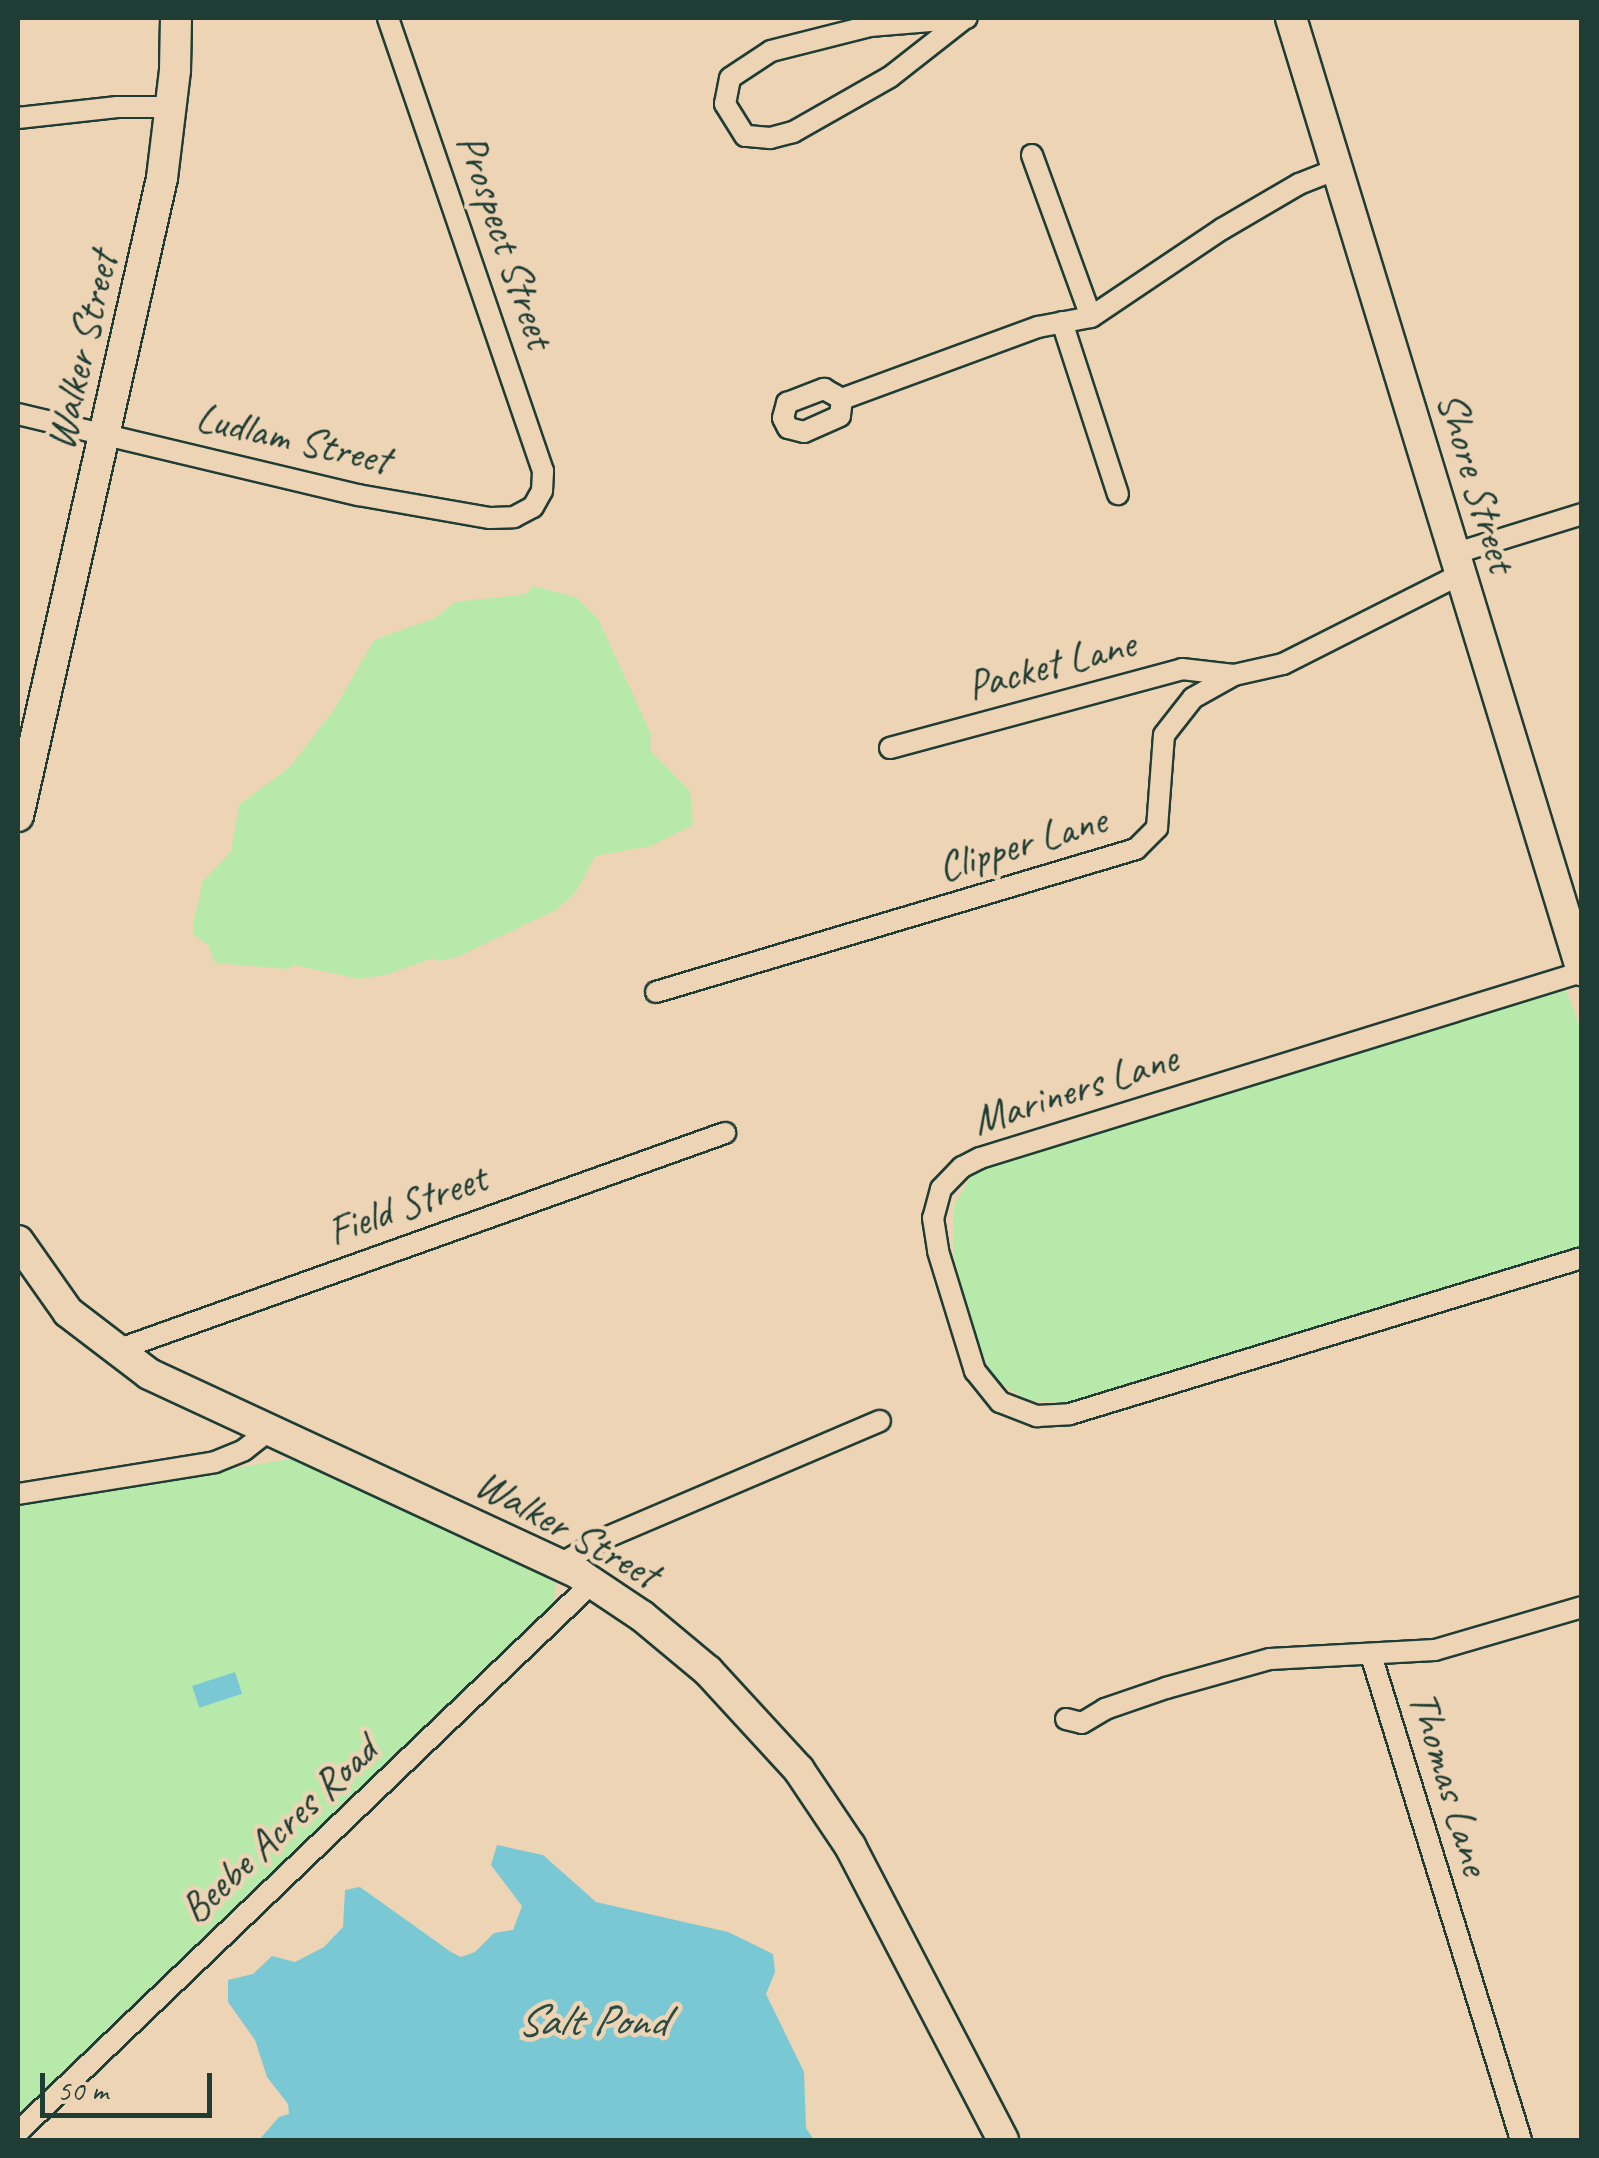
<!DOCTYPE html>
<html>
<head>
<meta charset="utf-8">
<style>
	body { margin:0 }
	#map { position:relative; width:1599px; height:2158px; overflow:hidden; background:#edd4b5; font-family:Caveat,sans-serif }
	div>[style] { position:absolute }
	.green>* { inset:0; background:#b7eaaa }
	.water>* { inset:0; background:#79c8d4; transform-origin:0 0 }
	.roads { filter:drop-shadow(2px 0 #1f3d34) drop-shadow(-2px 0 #1f3d34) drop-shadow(0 2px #1f3d34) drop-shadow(0 -2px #1f3d34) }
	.street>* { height:20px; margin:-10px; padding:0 10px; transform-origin:10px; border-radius:10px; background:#edd4b5 }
	.secondary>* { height:30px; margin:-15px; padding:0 15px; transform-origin:15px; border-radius:15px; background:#edd4b5 }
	span { translate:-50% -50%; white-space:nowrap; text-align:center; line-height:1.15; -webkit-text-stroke:9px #edd4b5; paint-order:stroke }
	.street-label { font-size:42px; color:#1f3d34 }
	.water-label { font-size:45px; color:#284b44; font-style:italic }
	.frame { position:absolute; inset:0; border:20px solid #1f3d34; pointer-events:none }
	.scale { position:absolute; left:40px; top:2073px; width:172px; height:45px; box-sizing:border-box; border:5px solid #1f3d34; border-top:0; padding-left:12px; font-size:30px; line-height:35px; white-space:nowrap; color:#1f3d34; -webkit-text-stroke:8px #edd4b5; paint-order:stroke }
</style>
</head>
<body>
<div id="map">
	<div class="green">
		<div style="clip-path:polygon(533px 586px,576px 597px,598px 619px,651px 734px,650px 750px,690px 791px,693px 825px,651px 846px,595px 856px,576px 892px,556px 910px,457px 957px,440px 961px,433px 958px,385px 975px,359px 979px,295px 965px,287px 969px,215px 963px,208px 945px,193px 934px,193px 925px,203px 881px,231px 852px,239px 805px,290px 767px,335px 708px,374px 640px,435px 618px,455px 602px,527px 594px)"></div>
		<div style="clip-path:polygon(1565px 987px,1581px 1030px,1581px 1247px,1085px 1398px,1060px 1403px,1027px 1400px,1000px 1383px,990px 1371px,973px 1332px,953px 1253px,954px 1205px,970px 1178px,980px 1169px)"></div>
		<div style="clip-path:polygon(296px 1458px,556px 1579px,554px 1602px,18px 2117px,18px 1503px)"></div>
	</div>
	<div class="water">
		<div style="left:235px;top:1672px;width:23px;height:45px;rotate:72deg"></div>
		<div style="clip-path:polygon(497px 1845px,543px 1855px,596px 1902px,728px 1932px,773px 1954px,775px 1972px,766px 1994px,804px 2072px,806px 2128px,814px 2140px,259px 2140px,279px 2117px,289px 2114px,288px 2104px,267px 2077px,255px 2040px,228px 2002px,228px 1980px,253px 1974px,272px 1956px,295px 1962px,324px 1947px,343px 1927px,345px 1890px,360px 1887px,451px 1952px,461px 1957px,475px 1952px,494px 1933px,513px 1930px,522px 1906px,491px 1865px)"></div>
	</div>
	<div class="roads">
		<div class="street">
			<div style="left:964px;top:19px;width:94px;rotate:141.9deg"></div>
			<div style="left:890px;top:77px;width:112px;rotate:150.4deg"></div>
			<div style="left:793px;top:132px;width:24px;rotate:165deg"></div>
			<div style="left:770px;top:138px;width:25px;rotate:-175deg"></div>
			<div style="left:745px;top:136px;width:38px;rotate:-122deg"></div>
			<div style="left:725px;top:104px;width:26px;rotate:-79deg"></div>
			<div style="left:730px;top:78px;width:49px;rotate:-33.4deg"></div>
			<div style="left:771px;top:51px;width:102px;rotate:-14.2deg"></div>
			<div style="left:870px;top:26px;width:97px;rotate:-4.7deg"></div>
			<div style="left:18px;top:118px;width:100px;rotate:-6.3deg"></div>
			<div style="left:117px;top:107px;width:55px"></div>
			<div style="left:1032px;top:155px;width:172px;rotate:70deg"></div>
			<div style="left:1062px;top:322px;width:181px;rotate:72deg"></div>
			<div style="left:824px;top:389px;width:21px;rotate:29deg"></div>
			<div style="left:842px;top:399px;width:17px;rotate:97deg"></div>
			<div style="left:840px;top:416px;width:39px;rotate:156deg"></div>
			<div style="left:804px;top:432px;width:16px;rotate:-166deg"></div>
			<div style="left:788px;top:428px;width:11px;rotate:-117deg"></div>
			<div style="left:783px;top:418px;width:16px;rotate:-75deg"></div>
			<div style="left:787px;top:403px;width:40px;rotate:-21deg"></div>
			<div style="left:842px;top:399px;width:209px;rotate:-20.2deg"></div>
			<div style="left:1038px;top:327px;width:54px;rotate:-10.7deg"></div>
			<div style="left:1091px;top:317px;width:158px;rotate:-33.9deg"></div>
			<div style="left:1222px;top:229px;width:89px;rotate:-30.3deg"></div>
			<div style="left:1299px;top:184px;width:41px;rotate:-21.5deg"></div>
			<div style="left:18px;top:414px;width:350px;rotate:13.4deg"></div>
			<div style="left:358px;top:495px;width:134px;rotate:9.9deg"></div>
			<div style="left:490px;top:518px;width:24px;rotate:-2deg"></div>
			<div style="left:514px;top:517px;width:21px;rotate:-28deg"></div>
			<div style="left:533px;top:507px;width:18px;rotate:-61deg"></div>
			<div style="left:542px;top:491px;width:20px;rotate:-87deg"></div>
			<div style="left:543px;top:471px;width:479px;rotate:-108.9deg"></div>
			<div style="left:1453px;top:554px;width:135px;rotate:-17.2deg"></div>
			<div style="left:890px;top:748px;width:302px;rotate:-15.1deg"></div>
			<div style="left:1182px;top:669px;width:52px;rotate:6.6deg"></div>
			<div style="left:1582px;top:972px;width:630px;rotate:162.83deg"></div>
			<div style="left:980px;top:1158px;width:20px;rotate:153deg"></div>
			<div style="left:962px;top:1167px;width:30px;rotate:134deg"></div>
			<div style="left:941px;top:1189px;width:30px;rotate:105deg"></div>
			<div style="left:933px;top:1218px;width:33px;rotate:81deg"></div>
			<div style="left:938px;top:1251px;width:126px;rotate:72.9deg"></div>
			<div style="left:975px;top:1371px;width:40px;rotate:51deg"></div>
			<div style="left:1000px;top:1402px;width:40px;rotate:21deg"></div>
			<div style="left:1037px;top:1416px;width:33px;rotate:-3deg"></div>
			<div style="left:1070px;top:1414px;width:535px;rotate:-16.95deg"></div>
			<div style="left:656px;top:992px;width:501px;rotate:-16.59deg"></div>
			<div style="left:1136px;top:849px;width:30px;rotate:-45deg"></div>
			<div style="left:1157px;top:828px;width:93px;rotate:-85.7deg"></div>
			<div style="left:1164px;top:735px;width:47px;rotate:-51.9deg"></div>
			<div style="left:1193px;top:698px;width:47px;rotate:-29.3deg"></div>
			<div style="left:1234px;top:675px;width:50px;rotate:-12.7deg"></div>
			<div style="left:1283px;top:664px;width:197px;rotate:-26.8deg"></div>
			<div style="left:114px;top:1351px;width:649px;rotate:-19.64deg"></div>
			<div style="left:18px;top:1494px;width:200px;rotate:-9.2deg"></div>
			<div style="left:215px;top:1462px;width:31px;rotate:-22deg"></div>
			<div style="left:244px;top:1450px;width:33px;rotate:-38deg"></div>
			<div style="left:560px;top:1564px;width:50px;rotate:-30.2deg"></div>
			<div style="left:603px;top:1539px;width:301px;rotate:-23.1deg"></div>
			<div style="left:1371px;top:1655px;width:508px;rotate:72.81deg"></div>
			<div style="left:1066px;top:1719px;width:16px;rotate:14deg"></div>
			<div style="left:1082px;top:1723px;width:27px;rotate:-31deg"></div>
			<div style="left:1105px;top:1709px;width:65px;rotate:-19deg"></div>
			<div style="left:1166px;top:1688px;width:108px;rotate:-15.6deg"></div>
			<div style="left:1270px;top:1659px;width:165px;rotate:-3.1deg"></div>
			<div style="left:1435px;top:1650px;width:153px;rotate:-16.3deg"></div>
			<div style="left:18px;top:2132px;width:794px;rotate:-43.72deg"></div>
		</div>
		<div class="secondary">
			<div style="left:1291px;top:18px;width:996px;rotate:73.02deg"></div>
			<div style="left:18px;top:816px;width:654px;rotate:-77.28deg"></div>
			<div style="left:162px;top:178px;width:109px;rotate:-83.1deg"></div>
			<div style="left:175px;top:70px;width:52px;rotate:-88.9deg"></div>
			<div style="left:18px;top:1241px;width:87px;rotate:54.8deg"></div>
			<div style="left:68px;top:1312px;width:102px;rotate:37.4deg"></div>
			<div style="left:149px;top:1374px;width:474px;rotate:24.9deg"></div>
			<div style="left:579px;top:1574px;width:76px;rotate:33.7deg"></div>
			<div style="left:642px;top:1616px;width:86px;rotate:39.8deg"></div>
			<div style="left:708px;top:1671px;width:134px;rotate:47.4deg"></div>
			<div style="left:799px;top:1770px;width:92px;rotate:56.1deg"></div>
			<div style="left:850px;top:1846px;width:331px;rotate:62.5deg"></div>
		</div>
	</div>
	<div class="street-label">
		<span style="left:505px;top:241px;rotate:71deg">Prospect Street</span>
		<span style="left:82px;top:351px;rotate:-77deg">Walker Street</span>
		<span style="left:293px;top:439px;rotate:13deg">Ludlam Street</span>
		<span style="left:1476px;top:482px;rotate:73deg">Shore Street</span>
		<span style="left:1051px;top:665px;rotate:-15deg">Packet Lane</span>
		<span style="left:1022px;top:844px;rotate:-17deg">Clipper Lane</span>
		<span style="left:1075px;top:1090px;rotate:-18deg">Mariners Lane</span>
		<span style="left:407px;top:1205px;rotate:-20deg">Field Street</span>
		<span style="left:567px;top:1529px;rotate:29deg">Walker Street</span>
		<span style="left:1449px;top:1783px;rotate:73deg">Thomas Lane</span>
		<span style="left:279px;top:1830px;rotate:-43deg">Beebe Acres Road</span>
	</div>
	<div class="water-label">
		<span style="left:591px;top:2021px">Salt Pond</span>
	</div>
	<div class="frame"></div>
	<div class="scale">50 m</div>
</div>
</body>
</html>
